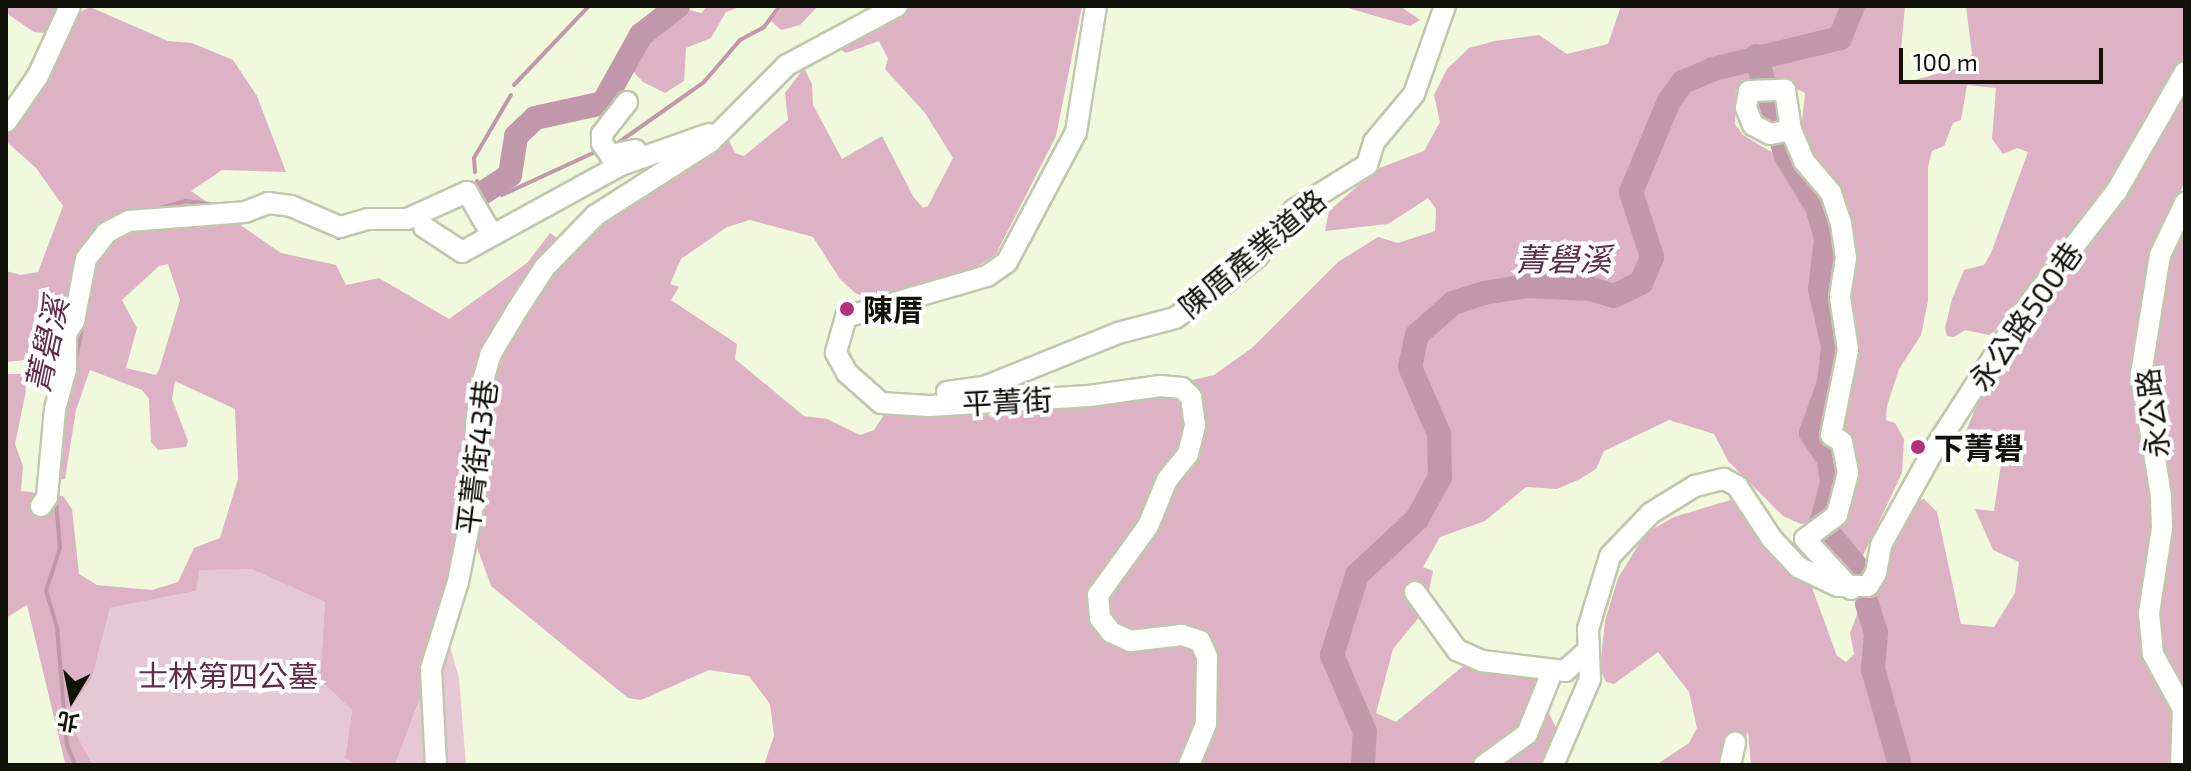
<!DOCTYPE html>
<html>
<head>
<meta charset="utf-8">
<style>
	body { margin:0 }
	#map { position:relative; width:2191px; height:771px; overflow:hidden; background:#f1f9dd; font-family:"Exo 2","Noto Sans TC",sans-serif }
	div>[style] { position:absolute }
	.green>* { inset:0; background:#e5c8d4 }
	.forest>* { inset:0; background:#dcb2c4 }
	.stream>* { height:4px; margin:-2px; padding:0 2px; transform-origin:2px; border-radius:2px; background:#c098aa }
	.river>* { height:24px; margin:-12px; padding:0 12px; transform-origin:12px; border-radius:12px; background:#c098aa }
	.roads { filter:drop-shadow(2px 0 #c0c7ac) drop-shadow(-2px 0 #c0c7ac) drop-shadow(0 2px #c0c7ac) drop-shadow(0 -2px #c0c7ac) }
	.minor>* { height:20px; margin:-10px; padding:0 10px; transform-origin:10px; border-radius:10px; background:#fff }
	.dots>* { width:22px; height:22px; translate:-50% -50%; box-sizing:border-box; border:4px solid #fff; border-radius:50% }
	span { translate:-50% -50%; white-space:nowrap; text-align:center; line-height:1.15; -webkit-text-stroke:8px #fff; paint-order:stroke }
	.street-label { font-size:30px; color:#11130a }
	.poi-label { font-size:30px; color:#11130a; font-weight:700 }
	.left { translate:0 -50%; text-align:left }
	.park-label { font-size:30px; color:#602b46 }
	.water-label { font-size:32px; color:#612c47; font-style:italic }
	.frame { position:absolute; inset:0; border:8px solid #11130a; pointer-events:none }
	.north { position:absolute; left:32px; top:659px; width:80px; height:80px; -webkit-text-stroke:6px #fff; paint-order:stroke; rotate:190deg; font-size:22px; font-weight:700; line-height:32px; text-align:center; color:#11130a }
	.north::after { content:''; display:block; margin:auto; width:28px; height:36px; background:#11130a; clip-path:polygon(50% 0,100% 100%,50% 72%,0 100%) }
	.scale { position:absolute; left:1899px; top:48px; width:204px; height:36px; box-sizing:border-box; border:4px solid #11130a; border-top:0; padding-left:10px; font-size:24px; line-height:28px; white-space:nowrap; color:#11130a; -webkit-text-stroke:6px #fff; paint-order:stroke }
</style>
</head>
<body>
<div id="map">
	<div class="green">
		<div style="clip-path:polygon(198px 569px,251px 569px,325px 602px,320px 680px,352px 710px,345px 757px,357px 765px,93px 765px,66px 716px,92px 678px,110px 608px,196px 591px)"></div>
		<div style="clip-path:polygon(446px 632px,459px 678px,466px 765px,395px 765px)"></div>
	</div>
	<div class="forest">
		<div style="clip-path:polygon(6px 6px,64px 6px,47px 33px,34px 32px,9px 15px)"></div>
		<div style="clip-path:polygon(708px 6px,742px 6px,726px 12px,711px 38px,686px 48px,684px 81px,665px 93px,643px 82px,631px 69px,647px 36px,682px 8px,701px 13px)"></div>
		<div style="clip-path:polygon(783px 6px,816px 6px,816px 8px,800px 25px,781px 30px,771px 21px)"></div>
		<div style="clip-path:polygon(905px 6px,1082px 6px,1056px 136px,996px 254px,969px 272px,874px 300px,855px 293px,840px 279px,813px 237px,750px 220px,727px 227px,681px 259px,670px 284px,679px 287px,671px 300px,737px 344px,735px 359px,804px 416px,827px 419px,860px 435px,874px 430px,889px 407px,1111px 398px,1214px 375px,1252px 348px,1338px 262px,1378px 237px,1398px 243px,1435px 231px,1436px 209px,1428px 198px,1388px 224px,1325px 231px,1329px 211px,1377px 169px,1424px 151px,1440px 122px,1434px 95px,1447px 69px,1469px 48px,1495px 41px,1539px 35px,1567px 54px,1608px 44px,1621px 6px,1905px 6px,1899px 71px,1904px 83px,1965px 66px,1972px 54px,1966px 6px,2185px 6px,2185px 69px,2130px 161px,2007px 323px,1989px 335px,1965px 330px,1954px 337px,1947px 336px,1945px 328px,1952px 299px,1964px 270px,1984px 265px,1991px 253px,2028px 152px,2017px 148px,2003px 154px,1992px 139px,1996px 88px,1967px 85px,1961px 120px,1953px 123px,1944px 146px,1932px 151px,1928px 167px,1928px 301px,1921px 335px,1899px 369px,1887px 406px,1886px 420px,1895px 423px,1904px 439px,1902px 473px,1860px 562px,1840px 568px,1824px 537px,1856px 480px,1850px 432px,1840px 429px,1848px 271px,1801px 131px,1805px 93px,1785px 83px,1736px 90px,1735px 124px,1743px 135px,1785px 160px,1821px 216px,1817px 288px,1829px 378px,1821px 426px,1822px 447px,1831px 465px,1825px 511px,1817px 520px,1801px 524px,1783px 516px,1728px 461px,1714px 434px,1669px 420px,1604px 451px,1596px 469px,1580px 479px,1557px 489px,1526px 487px,1485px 521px,1440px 537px,1423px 567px,1433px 571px,1425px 610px,1393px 649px,1376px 713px,1396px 722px,1468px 662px,1545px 677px,1546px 707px,1557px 730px,1545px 765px,764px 765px,774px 736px,770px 704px,749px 676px,709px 670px,641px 700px,628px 698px,491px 586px,474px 539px,481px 429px,495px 355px,575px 244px,612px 208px,725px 132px,735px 153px,744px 156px,788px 120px,785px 93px,804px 68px,812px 84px,813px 105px,842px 159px,882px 136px,913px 196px,923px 208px,928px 206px,953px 158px,925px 113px,885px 69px,888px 59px,879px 41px,846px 53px,838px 48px)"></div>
		<div style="clip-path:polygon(1341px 6px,1400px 6px,1420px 20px,1410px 26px)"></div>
		<div style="clip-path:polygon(evenodd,90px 7px,168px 41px,192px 43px,233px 60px,257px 96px,286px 172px,222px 170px,191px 191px,281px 253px,336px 265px,346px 285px,379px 278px,449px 319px,527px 263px,550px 233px,563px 242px,486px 352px,474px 472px,426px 683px,395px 765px,357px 765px,345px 758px,352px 710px,320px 680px,325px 602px,251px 569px,199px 570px,196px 591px,110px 608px,92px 678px,66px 716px,93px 765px,65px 763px,27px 605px,6px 618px,6px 374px,24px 374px,26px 391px,15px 444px,23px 466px,21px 491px,63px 496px,72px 509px,79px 574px,97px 585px,152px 590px,178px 582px,194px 548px,220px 538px,238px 479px,235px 409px,175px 381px,172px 399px,188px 441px,186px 447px,158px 450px,151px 442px,149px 399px,142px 390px,90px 370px,76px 410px,65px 479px,53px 481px,67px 310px,57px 314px,42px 352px,35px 359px,6px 362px,6px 271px,20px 275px,38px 272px,63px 206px,36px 168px,7px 142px,8px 131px,43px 83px,80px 12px,90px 7px,168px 264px,180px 300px,159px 370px,156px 375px,126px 368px,137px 328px,122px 300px,159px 266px,168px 264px)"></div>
		<div style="clip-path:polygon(2185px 86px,2185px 179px,2146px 299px,2154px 497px,2142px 618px,2170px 706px,2175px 765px,1751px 765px,1748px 731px,1739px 765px,1656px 765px,1689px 743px,1697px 728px,1689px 692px,1658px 652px,1614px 684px,1606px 682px,1600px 669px,1605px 621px,1618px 578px,1646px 533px,1674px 517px,1737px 498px,1806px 571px,1837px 656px,1846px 662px,1854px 654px,1850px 633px,1865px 594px,1912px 503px,1924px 499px,1937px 512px,1961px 624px,1994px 627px,2015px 593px,2019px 562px,1993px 550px,1975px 509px,1994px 511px,2004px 444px,1963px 438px,1987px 381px)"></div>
		<div style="clip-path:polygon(2185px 218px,2185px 703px,2163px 664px,2156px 633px,2165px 526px,2151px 370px,2167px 269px)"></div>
	</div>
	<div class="stream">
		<div style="left:514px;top:85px;width:109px;rotate:-46.5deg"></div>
		<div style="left:615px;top:145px;width:109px;rotate:-35.3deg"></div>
		<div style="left:704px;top:82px;width:55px;rotate:-49.4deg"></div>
		<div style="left:740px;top:40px;width:27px;rotate:-28deg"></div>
		<div style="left:764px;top:27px;width:26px;rotate:-53deg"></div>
		<div style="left:475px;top:172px;width:14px;rotate:-94deg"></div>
		<div style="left:474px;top:158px;width:73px;rotate:-59.6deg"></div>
		<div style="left:477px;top:181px;width:21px;rotate:61deg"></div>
		<div style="left:502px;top:195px;width:102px;rotate:-24.8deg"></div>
		<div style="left:156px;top:209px;width:31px;rotate:-15deg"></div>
		<div style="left:186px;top:201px;width:32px;rotate:7deg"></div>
		<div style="left:322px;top:229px;width:18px;rotate:29deg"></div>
		<div style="left:338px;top:238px;width:8px;rotate:-14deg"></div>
		<div style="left:64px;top:413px;width:105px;rotate:-77.9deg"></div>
		<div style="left:58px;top:484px;width:43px;rotate:-86deg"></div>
		<div style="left:56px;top:501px;width:47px;rotate:85.1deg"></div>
		<div style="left:60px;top:548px;width:45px;rotate:108deg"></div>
		<div style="left:46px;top:591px;width:38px;rotate:73deg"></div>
		<div style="left:57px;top:627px;width:118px;rotate:85.2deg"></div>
		<div style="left:67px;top:745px;width:22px;rotate:68deg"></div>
	</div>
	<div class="river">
		<div style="left:1756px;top:56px;width:104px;rotate:73.3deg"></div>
		<div style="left:1786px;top:156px;width:60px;rotate:58.7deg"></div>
		<div style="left:1817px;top:207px;width:33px;rotate:74deg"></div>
		<div style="left:1826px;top:239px;width:50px;rotate:96.8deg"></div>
		<div style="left:1820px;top:289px;width:58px;rotate:77.2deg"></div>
		<div style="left:1833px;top:346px;width:37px;rotate:96deg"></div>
		<div style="left:1829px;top:383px;width:53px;rotate:109.8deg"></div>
		<div style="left:1811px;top:433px;width:32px;rotate:56deg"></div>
		<div style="left:1829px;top:460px;width:23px;rotate:83deg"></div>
		<div style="left:1832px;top:483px;width:42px;rotate:105deg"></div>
		<div style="left:1821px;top:524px;width:55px;rotate:50.2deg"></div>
		<div style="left:478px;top:196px;width:38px;rotate:-33deg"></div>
		<div style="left:510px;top:175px;width:39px;rotate:-81deg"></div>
		<div style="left:516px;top:136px;width:26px;rotate:-43deg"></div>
		<div style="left:535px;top:118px;width:70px;rotate:-12.4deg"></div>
		<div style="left:603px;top:103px;width:78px;rotate:-60.8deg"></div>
		<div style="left:641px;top:35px;width:47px;rotate:-38.1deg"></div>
		<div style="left:1867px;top:604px;width:31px;rotate:73deg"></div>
		<div style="left:1876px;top:634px;width:35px;rotate:95deg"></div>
		<div style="left:1873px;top:669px;width:100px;rotate:74.3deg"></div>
		<div style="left:1363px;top:765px;width:33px;rotate:-87deg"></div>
		<div style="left:1365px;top:732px;width:84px;rotate:-113.2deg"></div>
		<div style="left:1332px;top:655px;width:84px;rotate:-72.6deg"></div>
		<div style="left:1357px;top:575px;width:82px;rotate:-43deg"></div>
		<div style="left:1417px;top:519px;width:48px;rotate:-61.3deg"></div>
		<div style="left:1440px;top:477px;width:43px;rotate:-91.3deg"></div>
		<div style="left:1439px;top:434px;width:73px;rotate:-113.4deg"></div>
		<div style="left:1410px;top:367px;width:33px;rotate:-78deg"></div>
		<div style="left:1417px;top:335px;width:48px;rotate:-41.6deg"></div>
		<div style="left:1453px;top:303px;width:33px;rotate:-18deg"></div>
		<div style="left:1484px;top:293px;width:44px;rotate:-9.2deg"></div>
		<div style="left:1527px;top:286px;width:64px;rotate:2.7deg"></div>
		<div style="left:1591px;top:289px;width:24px;rotate:17deg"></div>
		<div style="left:1614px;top:296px;width:30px;rotate:-26deg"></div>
		<div style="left:1641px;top:283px;width:28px;rotate:-67deg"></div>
		<div style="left:1652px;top:257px;width:68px;rotate:-107.9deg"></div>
		<div style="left:1631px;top:192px;width:99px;rotate:-67.3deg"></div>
		<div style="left:1669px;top:101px;width:24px;rotate:-54deg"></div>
		<div style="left:1683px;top:82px;width:33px;rotate:-23deg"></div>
		<div style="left:1713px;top:69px;width:131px;rotate:-13.7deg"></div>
		<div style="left:1840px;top:38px;width:35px;rotate:-68deg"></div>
	</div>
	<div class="roads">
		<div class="minor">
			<div style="left:1096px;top:6px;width:128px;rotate:99deg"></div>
			<div style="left:1076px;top:132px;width:147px;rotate:118deg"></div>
			<div style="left:1007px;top:262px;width:24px;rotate:145deg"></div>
			<div style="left:987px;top:276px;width:147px;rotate:163.8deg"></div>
			<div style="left:846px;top:317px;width:37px;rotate:106deg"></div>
			<div style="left:836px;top:353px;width:23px;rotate:61deg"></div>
			<div style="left:847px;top:373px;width:45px;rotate:41.4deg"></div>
			<div style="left:881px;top:403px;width:48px;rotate:3.6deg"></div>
			<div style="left:929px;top:406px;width:160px;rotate:-3.6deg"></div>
			<div style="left:1089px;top:396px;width:72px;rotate:-8deg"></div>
			<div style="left:1160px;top:386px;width:22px;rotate:5deg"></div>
			<div style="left:1182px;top:388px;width:13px;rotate:45deg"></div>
			<div style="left:1191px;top:397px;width:29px;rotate:82deg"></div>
			<div style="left:1195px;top:426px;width:29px;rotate:104deg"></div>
			<div style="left:1188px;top:454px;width:33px;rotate:129deg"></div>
			<div style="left:1167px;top:480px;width:50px;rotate:112.4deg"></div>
			<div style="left:1148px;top:526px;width:85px;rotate:125.9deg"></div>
			<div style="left:1098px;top:595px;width:23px;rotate:85deg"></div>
			<div style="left:1100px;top:618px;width:18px;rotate:52deg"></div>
			<div style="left:1111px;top:632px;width:21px;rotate:25deg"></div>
			<div style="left:1130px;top:641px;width:52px;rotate:-6.6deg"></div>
			<div style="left:1182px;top:635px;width:19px;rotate:18deg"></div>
			<div style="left:1200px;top:641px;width:17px;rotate:66deg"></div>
			<div style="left:1207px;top:657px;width:67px;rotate:90.9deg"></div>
			<div style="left:1206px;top:724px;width:44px;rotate:112.5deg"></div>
			<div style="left:627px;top:102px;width:41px;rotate:128deg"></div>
			<div style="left:602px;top:134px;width:9px;rotate:90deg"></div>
			<div style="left:602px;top:143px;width:14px;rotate:56deg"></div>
			<div style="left:610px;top:155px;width:26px;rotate:-11deg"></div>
			<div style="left:6px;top:122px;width:56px;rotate:-55.2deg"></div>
			<div style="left:38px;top:76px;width:77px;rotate:-65.4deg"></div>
			<div style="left:1791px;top:130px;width:21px;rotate:169deg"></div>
			<div style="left:1770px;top:134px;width:19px;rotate:-152deg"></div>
			<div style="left:1753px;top:125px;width:18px;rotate:-112deg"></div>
			<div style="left:1746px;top:108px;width:17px;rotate:-80deg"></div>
			<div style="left:1749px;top:91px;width:36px;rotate:-2deg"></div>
			<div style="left:1785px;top:90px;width:40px;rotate:81.5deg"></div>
			<div style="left:1791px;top:130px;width:34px;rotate:67deg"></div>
			<div style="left:1804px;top:161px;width:42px;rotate:49.8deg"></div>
			<div style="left:1831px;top:193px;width:32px;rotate:72deg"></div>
			<div style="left:1841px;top:223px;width:35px;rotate:82deg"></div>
			<div style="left:1846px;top:258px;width:39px;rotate:99deg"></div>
			<div style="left:1840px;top:297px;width:54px;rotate:81.4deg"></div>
			<div style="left:1848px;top:350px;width:87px;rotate:101.3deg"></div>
			<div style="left:1831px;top:435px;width:13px;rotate:32deg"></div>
			<div style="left:1842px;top:442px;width:32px;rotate:79deg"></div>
			<div style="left:1848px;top:473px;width:43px;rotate:104.7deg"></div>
			<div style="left:1837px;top:515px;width:40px;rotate:143deg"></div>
			<div style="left:1805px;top:539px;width:68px;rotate:47.4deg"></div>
			<div style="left:424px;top:227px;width:45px;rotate:33.3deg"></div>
			<div style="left:462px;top:252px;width:181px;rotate:-28.7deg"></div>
			<div style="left:621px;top:165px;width:93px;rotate:-19.4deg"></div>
			<div style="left:947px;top:392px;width:37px;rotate:-8deg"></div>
			<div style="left:984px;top:387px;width:144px;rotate:-21.9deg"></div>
			<div style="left:1118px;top:333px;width:59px;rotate:-14.7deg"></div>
			<div style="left:1175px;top:318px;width:62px;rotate:-35.2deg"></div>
			<div style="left:1226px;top:282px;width:40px;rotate:-39deg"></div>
			<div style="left:1257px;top:257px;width:60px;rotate:-51.8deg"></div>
			<div style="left:1294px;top:210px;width:86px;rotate:-31.7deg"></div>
			<div style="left:1367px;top:165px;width:24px;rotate:-73deg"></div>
			<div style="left:1374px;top:142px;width:62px;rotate:-50.2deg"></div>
			<div style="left:1414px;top:94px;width:93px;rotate:-70.6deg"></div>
			<div style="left:41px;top:506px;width:11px;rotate:-56deg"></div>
			<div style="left:47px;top:497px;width:88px;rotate:-84.8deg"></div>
			<div style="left:55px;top:409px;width:41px;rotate:-74.6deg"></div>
			<div style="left:66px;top:369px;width:36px;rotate:-90deg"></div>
			<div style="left:66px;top:333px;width:14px;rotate:-56deg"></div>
			<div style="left:74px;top:321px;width:63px;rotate:-79deg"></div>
			<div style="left:86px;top:259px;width:33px;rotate:-52deg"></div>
			<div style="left:106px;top:233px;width:26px;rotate:-28deg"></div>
			<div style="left:129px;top:221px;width:116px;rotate:-4.4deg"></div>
			<div style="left:245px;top:212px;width:25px;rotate:-21deg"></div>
			<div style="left:268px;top:203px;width:23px;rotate:7deg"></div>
			<div style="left:291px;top:206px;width:53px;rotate:23.2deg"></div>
			<div style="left:340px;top:227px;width:29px;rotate:-16deg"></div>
			<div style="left:368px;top:219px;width:39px"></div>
			<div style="left:407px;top:219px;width:66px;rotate:-24.2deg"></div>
			<div style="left:467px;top:192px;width:48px;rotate:59.7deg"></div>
			<div style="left:1415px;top:592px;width:72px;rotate:54.1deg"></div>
			<div style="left:1457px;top:650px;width:27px;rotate:24deg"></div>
			<div style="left:1482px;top:661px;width:84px;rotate:6.9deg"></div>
			<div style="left:1565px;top:671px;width:31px;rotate:-42deg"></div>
			<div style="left:436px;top:765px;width:96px;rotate:-93deg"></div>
			<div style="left:431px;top:669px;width:91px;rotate:-72.8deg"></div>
			<div style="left:458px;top:582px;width:120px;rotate:-79deg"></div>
			<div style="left:481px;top:464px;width:39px;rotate:-97deg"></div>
			<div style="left:476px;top:425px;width:34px;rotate:-83deg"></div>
			<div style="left:480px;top:391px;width:37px;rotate:-74deg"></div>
			<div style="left:490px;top:355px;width:52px;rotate:-59deg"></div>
			<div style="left:517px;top:310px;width:51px;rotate:-56.9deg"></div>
			<div style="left:545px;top:267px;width:73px;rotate:-45.6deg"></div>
			<div style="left:596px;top:215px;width:135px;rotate:-32.6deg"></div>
			<div style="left:710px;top:142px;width:109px;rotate:-45deg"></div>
			<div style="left:787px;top:65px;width:125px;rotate:-28.2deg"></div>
			<div style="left:1484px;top:765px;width:53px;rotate:-35.8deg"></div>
			<div style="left:1527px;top:734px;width:67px;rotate:-68deg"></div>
			<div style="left:1553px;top:765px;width:94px;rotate:-66.7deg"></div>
			<div style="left:1590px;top:679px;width:50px;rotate:-92.3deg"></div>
			<div style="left:1588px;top:629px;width:76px;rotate:-73.2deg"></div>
			<div style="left:1610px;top:556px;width:59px;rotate:-46.4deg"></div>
			<div style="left:1651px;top:513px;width:52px;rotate:-31.5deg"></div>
			<div style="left:1695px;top:486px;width:30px;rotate:-14deg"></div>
			<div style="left:1724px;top:479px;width:15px;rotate:28deg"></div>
			<div style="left:1737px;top:486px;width:64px;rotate:56.6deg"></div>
			<div style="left:1772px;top:539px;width:38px;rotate:47deg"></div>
			<div style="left:1798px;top:567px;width:44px;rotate:25.4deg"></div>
			<div style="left:1838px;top:586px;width:30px"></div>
			<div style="left:1868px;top:586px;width:15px;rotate:-58deg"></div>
			<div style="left:1876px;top:573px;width:28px;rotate:-80deg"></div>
			<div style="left:1881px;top:545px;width:107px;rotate:-61deg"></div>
			<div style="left:1933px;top:451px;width:161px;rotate:-57.2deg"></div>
			<div style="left:2020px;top:316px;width:157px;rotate:-52.3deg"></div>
			<div style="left:2116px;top:192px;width:138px;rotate:-60.1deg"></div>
			<div style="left:1730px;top:765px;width:23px;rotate:-77deg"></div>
			<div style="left:2181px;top:765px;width:56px;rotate:-88deg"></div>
			<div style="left:2183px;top:709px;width:63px;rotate:-118.6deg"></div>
			<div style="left:2153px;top:654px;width:41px;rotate:-95.6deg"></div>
			<div style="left:2149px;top:613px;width:86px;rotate:-81.3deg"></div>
			<div style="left:2162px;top:528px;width:32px;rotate:-92deg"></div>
			<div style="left:2161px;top:496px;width:124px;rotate:-99.3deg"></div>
			<div style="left:2141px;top:374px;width:121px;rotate:-80.9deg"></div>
			<div style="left:2160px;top:255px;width:58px;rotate:-64.3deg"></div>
		</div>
	</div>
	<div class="dots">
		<div style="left:847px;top:309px;background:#b4327b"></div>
		<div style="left:1918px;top:447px;background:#b4327b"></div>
	</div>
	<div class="street-label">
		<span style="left:1252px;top:253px;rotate:-40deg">陳厝產業道路</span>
		<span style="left:2025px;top:316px;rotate:-55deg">永公路500巷</span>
		<span style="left:1007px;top:401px;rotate:-3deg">平菁街</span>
		<span style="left:2152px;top:413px;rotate:-97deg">永公路</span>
		<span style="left:476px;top:457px;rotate:-83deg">平菁街43巷</span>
	</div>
	<div class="poi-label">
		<span class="left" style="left:863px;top:309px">陳厝</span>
		<span class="left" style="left:1934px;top:447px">下菁礐</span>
	</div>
	<div class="park-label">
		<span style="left:228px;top:675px">士林第四公墓</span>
	</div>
	<div class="water-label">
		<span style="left:1563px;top:258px">菁礐溪</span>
		<span style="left:46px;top:345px;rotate:-78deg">菁礐溪</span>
	</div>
	<div class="frame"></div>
	<div class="north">北</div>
	<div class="scale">100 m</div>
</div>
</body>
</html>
